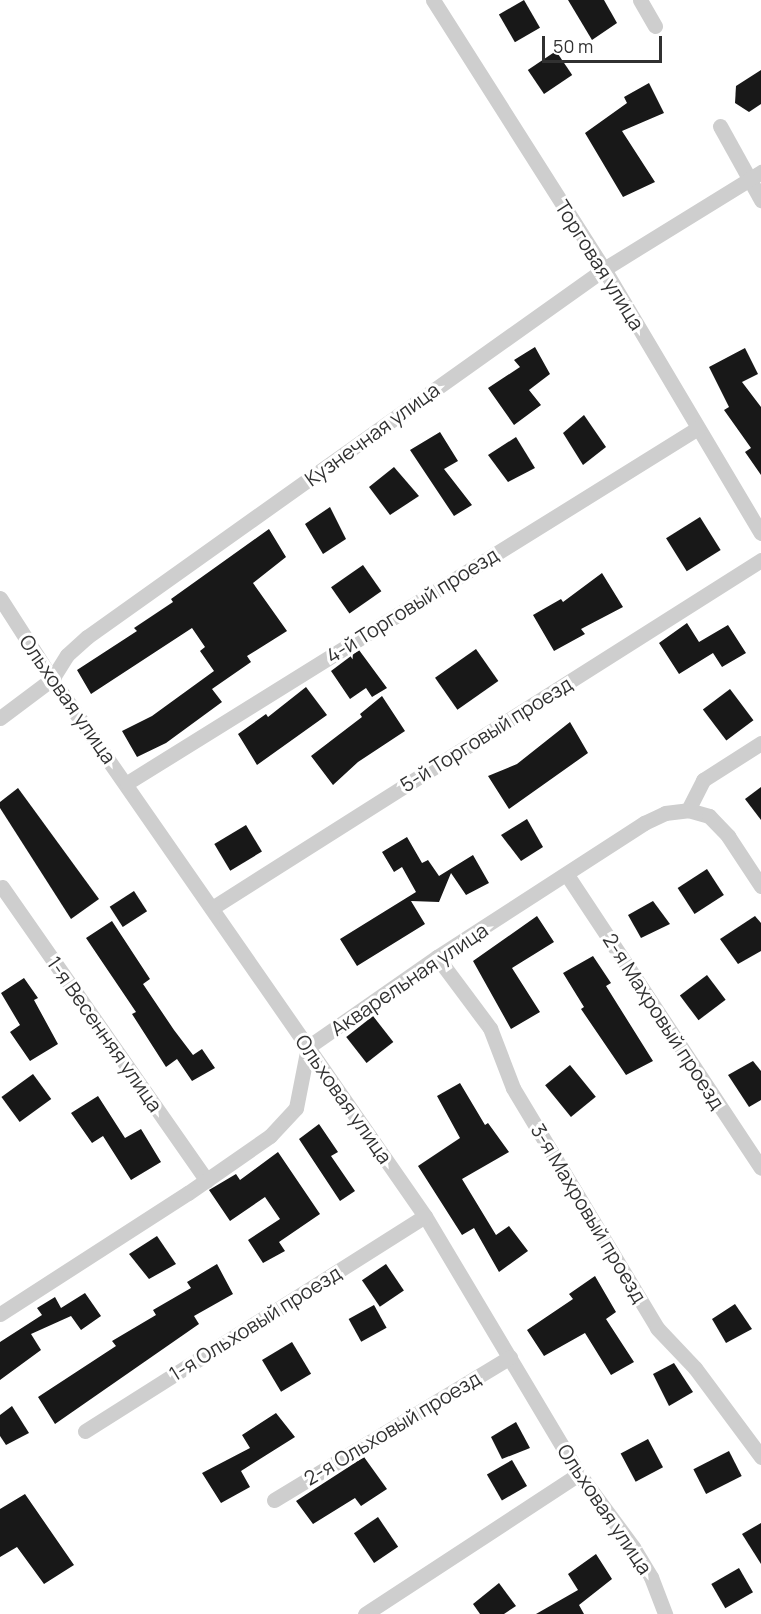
<!DOCTYPE html>
<html>
<head>
<meta charset="utf-8">
<style>
	body { margin:0 }
	#map { position:relative; width:761px; height:1614px; overflow:hidden; background:#fff; font-family:Manrope,sans-serif }
	div>[style] { position:absolute }
	.building>* { inset:0; background:#181818; transform-origin:0 0 }
	.street>* { height:15px; margin:-7.5px; padding:0 7.5px; transform-origin:7.5px; border-radius:7.5px; background:#cecece }
	span { translate:-50% -50%; white-space:nowrap; text-align:center; line-height:1.15; -webkit-text-stroke:6px #fff; paint-order:stroke }
	.street-label { font-size:20px; color:#313131 }
	.scale { position:absolute; left:542px; top:36px; width:120px; height:27px; box-sizing:border-box; border:3px solid #313131; border-top:0; padding-left:8px; font-size:18px; line-height:21px; white-space:nowrap; color:#313131; -webkit-text-stroke:4px #fff; paint-order:stroke }
</style>
</head>
<body>
<div id="map">
	<div class="building">
		<div style="left:524px;top:0;width:32px;height:29px;rotate:60deg"></div>
		<div style="clip-path:polygon(568px 0,604px 0,617px 23px,592px 40px)"></div>
		<div style="left:556px;top:51px;width:29px;height:34px;rotate:56deg"></div>
		<div style="clip-path:polygon(761px 70px,761px 104px,749px 112px,735px 103px,736px 86px)"></div>
		<div style="clip-path:polygon(649px 83px,664px 113px,622px 131px,655px 182px,623px 197px,585px 133px,627px 103px,624px 97px)"></div>
		<div style="clip-path:polygon(535px 347px,550px 374px,529px 390px,541px 405px,514px 425px,488px 388px,520px 367px,514px 360px)"></div>
		<div style="clip-path:polygon(745px 348px,758px 374px,742px 382px,761px 407px,761px 475px,745px 452px,751px 448px,724px 410px,729px 407px,709px 367px)"></div>
		<div style="clip-path:polygon(584px 415px,606px 447px,583px 465px,563px 433px)"></div>
		<div style="clip-path:polygon(440px 432px,458px 461px,444px 469px,472px 505px,454px 516px,410px 450px)"></div>
		<div style="clip-path:polygon(516px 437px,535px 468px,508px 482px,488px 455px)"></div>
		<div style="clip-path:polygon(394px 467px,419px 496px,390px 515px,369px 487px)"></div>
		<div style="clip-path:polygon(330px 507px,346px 539px,323px 554px,305px 524px)"></div>
		<div style="left:700px;top:517px;width:39px;height:40px;rotate:58deg"></div>
		<div style="clip-path:polygon(269px 529px,286px 557px,253px 583px,287px 631px,247px 656px,251px 662px,212px 689px,222px 702px,166px 743px,137px 757px,122px 731px,152px 716px,214px 671px,200px 651px,205px 647px,192px 628px,91px 694px,77px 670px,137px 631px,134px 628px,173px 602px,171px 599px)"></div>
		<div style="left:363px;top:565px;width:32px;height:39px;rotate:55deg"></div>
		<div style="clip-path:polygon(602px 573px,623px 607px,581px 629px,585px 634px,554px 651px,533px 615px,561px 599px,563px 602px)"></div>
		<div style="clip-path:polygon(687px 623px,699px 642px,728px 625px,746px 653px,722px 667px,713px 653px,679px 674px,659px 643px)"></div>
		<div style="left:476px;top:649px;width:39px;height:50px;rotate:55deg"></div>
		<div style="clip-path:polygon(359px 650px,387px 688px,372px 697px,366px 688px,350px 699px,331px 671px)"></div>
		<div style="clip-path:polygon(306px 687px,327px 715px,257px 765px,238px 734px,266px 714px,268px 717px)"></div>
		<div style="left:730px;top:689px;width:39px;height:34px;rotate:53deg"></div>
		<div style="clip-path:polygon(382px 696px,405px 731px,358px 762px,333px 785px,311px 756px,362px 717px,360px 714px)"></div>
		<div style="clip-path:polygon(570px 722px,588px 753px,509px 809px,488px 776px,517px 764px)"></div>
		<div style="clip-path:polygon(761px 787px,761px 820px,745px 799px)"></div>
		<div style="clip-path:polygon(18px 788px,99px 899px,71px 919px,0 808px,0 802px)"></div>
		<div style="clip-path:polygon(527px 819px,543px 847px,521px 861px,501px 835px)"></div>
		<div style="left:246px;top:825px;width:31px;height:37px;rotate:59deg"></div>
		<div style="clip-path:polygon(407px 837px,422px 863px,428px 860px,439px 876px,473px 855px,489px 883px,466px 895px,451px 873px,439px 902px,411px 901px,425px 924px,357px 966px,340px 939px,416px 892px,402px 867px,394px 872px,382px 852px)"></div>
		<div style="left:707px;top:869px;width:31px;height:35px;rotate:57deg"></div>
		<div style="left:134px;top:891px;width:24px;height:29px;rotate:57deg"></div>
		<div style="clip-path:polygon(653px 901px,670px 924px,641px 938px,628px 915px)"></div>
		<div style="clip-path:polygon(537px 916px,554px 942px,512px 968px,540px 1012px,511px 1029px,473px 961px)"></div>
		<div style="clip-path:polygon(755px 916px,761px 923px,761px 951px,738px 964px,720px 939px)"></div>
		<div style="clip-path:polygon(112px 921px,150px 979px,143px 984px,174px 1030px,193px 1055px,202px 1049px,215px 1068px,192px 1081px,177px 1059px,166px 1067px,132px 1014px,136px 1012px,86px 938px)"></div>
		<div style="clip-path:polygon(593px 956px,611px 983px,606px 986px,653px 1061px,626px 1075px,581px 1009px,584px 1007px,563px 973px)"></div>
		<div style="left:707px;top:975px;width:31px;height:34px;rotate:53deg"></div>
		<div style="clip-path:polygon(24px 978px,38px 998px,34px 1000px,58px 1044px,30px 1061px,10px 1032px,20px 1025px,1px 993px)"></div>
		<div style="left:373px;top:1016px;width:33px;height:34px;rotate:52deg"></div>
		<div style="clip-path:polygon(753px 1061px,761px 1071px,761px 1100px,749px 1107px,728px 1075px)"></div>
		<div style="left:570px;top:1065px;width:41px;height:32px;rotate:51deg"></div>
		<div style="left:33px;top:1074px;width:31px;height:39px;rotate:54deg"></div>
		<div style="clip-path:polygon(460px 1083px,485px 1125px,488px 1123px,509px 1152px,462px 1179px,496px 1235px,509px 1226px,528px 1251px,499px 1272px,474px 1228px,462px 1235px,418px 1166px,460px 1138px,437px 1096px)"></div>
		<div style="clip-path:polygon(98px 1096px,125px 1138px,141px 1129px,161px 1162px,131px 1180px,103px 1136px,92px 1143px,71px 1113px)"></div>
		<div style="clip-path:polygon(319px 1124px,338px 1152px,331px 1156px,355px 1191px,340px 1201px,299px 1139px)"></div>
		<div style="clip-path:polygon(278px 1152px,320px 1214px,279px 1242px,285px 1251px,263px 1263px,248px 1240px,280px 1219px,265px 1197px,230px 1221px,209px 1190px,236px 1174px,240px 1180px)"></div>
		<div style="clip-path:polygon(157px 1236px,176px 1264px,149px 1279px,129px 1254px)"></div>
		<div style="clip-path:polygon(217px 1264px,233px 1294px,194px 1316px,199px 1324px,55px 1424px,38px 1397px,116px 1346px,112px 1341px,156px 1315px,153px 1310px,191px 1288px,187px 1282px)"></div>
		<div style="left:386px;top:1264px;width:32px;height:29px;rotate:56deg"></div>
		<div style="clip-path:polygon(595px 1276px,616px 1312px,606px 1319px,634px 1362px,611px 1375px,585px 1333px,544px 1356px,527px 1330px,573px 1299px,569px 1294px)"></div>
		<div style="clip-path:polygon(85px 1293px,101px 1316px,81px 1330px,71px 1316px,31px 1334px,41px 1350px,0 1380px,0 1342px,42px 1315px,37px 1308px,55px 1297px,61px 1308px)"></div>
		<div style="clip-path:polygon(735px 1304px,752px 1329px,726px 1343px,712px 1319px)"></div>
		<div style="left:374px;top:1305px;width:26px;height:29px;rotate:61deg"></div>
		<div style="left:292px;top:1342px;width:37px;height:35px;rotate:59deg"></div>
		<div style="clip-path:polygon(674px 1363px,693px 1392px,669px 1406px,653px 1374px)"></div>
		<div style="clip-path:polygon(12px 1406px,29px 1433px,6px 1445px,0 1436px,0 1415px)"></div>
		<div style="clip-path:polygon(276px 1413px,295px 1437px,241px 1471px,250px 1487px,221px 1503px,202px 1473px,250px 1448px,242px 1435px)"></div>
		<div style="clip-path:polygon(516px 1422px,530px 1448px,502px 1459px,491px 1437px)"></div>
		<div style="left:648px;top:1439px;width:32px;height:31px;rotate:62deg"></div>
		<div style="left:729px;top:1451px;width:28px;height:40px;rotate:63deg"></div>
		<div style="clip-path:polygon(364px 1457px,387px 1489px,361px 1506px,355px 1498px,313px 1524px,296px 1501px)"></div>
		<div style="left:512px;top:1460px;width:30px;height:29px;rotate:60deg"></div>
		<div style="clip-path:polygon(25px 1494px,74px 1565px,44px 1584px,17px 1547px,0 1557px,0 1509px)"></div>
		<div style="left:378px;top:1517px;width:36px;height:29px;rotate:56deg"></div>
		<div style="clip-path:polygon(761px 1523px,761px 1564px,742px 1534px)"></div>
		<div style="clip-path:polygon(596px 1554px,612px 1579px,579px 1605px,584px 1614px,536px 1614px,578px 1590px,568px 1574px)"></div>
		<div style="left:739px;top:1568px;width:28px;height:32px;rotate:60deg"></div>
		<div style="clip-path:polygon(499px 1583px,516px 1606px,504px 1614px,480px 1614px,473px 1604px)"></div>
	</div>
	<div class="street">
		<div style="left:433px;top:0;width:319px;rotate:57.6deg"></div>
		<div style="left:604px;top:269px;width:307px;rotate:59.3deg"></div>
		<div style="left:640px;top:0;width:30px;rotate:60deg"></div>
		<div style="left:720px;top:126px;width:85px;rotate:61deg"></div>
		<div style="left:0;top:598px;width:96px;rotate:57.3deg"></div>
		<div style="left:52px;top:679px;width:654px;rotate:55.22deg"></div>
		<div style="left:425px;top:1216px;width:300px;rotate:59.2deg"></div>
		<div style="left:579px;top:1474px;width:91px;rotate:53.5deg"></div>
		<div style="left:633px;top:1547px;width:35px;rotate:59deg"></div>
		<div style="left:651px;top:1577px;width:40px;rotate:69deg"></div>
		<div style="left:0;top:718px;width:65px;rotate:-36.9deg"></div>
		<div style="left:52px;top:679px;width:28px;rotate:-58deg"></div>
		<div style="left:67px;top:655px;width:27px;rotate:-42deg"></div>
		<div style="left:87px;top:637px;width:635px;rotate:-35.44deg"></div>
		<div style="left:604px;top:269px;width:185px;rotate:-31.7deg"></div>
		<div style="left:127px;top:783px;width:672px;rotate:-31.87deg"></div>
		<div style="left:688px;top:810px;width:34px;rotate:-63deg"></div>
		<div style="left:703px;top:780px;width:69px;rotate:-32.5deg"></div>
		<div style="left:567px;top:875px;width:351px;rotate:56.5deg"></div>
		<div style="left:2px;top:887px;width:358px;rotate:55.1deg"></div>
		<div style="left:212px;top:908px;width:650px;rotate:-32.37deg"></div>
		<div style="left:437px;top:957px;width:89px;rotate:53.3deg"></div>
		<div style="left:490px;top:1028px;width:64px;rotate:69deg"></div>
		<div style="left:513px;top:1088px;width:280px;rotate:59deg"></div>
		<div style="left:657px;top:1328px;width:55px;rotate:46.5deg"></div>
		<div style="left:695px;top:1368px;width:111px;rotate:53.4deg"></div>
		<div style="left:0;top:1314px;width:224px;rotate:-32.8deg"></div>
		<div style="left:188px;top:1193px;width:100px;rotate:-34.8deg"></div>
		<div style="left:270px;top:1136px;width:38px;rotate:-47deg"></div>
		<div style="left:296px;top:1108px;width:62px;rotate:-78.9deg"></div>
		<div style="left:308px;top:1047px;width:157px;rotate:-34.9deg"></div>
		<div style="left:437px;top:957px;width:247px;rotate:-32.9deg"></div>
		<div style="left:644px;top:823px;width:23px;rotate:-25deg"></div>
		<div style="left:665px;top:813px;width:23px;rotate:-7deg"></div>
		<div style="left:688px;top:810px;width:22px;rotate:16deg"></div>
		<div style="left:709px;top:816px;width:28px;rotate:46deg"></div>
		<div style="left:728px;top:836px;width:60px;rotate:56.6deg"></div>
		<div style="left:85px;top:1431px;width:402px;rotate:-32.3deg"></div>
		<div style="left:274px;top:1500px;width:276px;rotate:-31.2deg"></div>
		<div style="left:365px;top:1614px;width:256px;rotate:-33.2deg"></div>
	</div>
	<div class="street-label">
		<span style="left:600px;top:265px;rotate:58deg">Торговая улица</span>
		<span style="left:372px;top:434px;rotate:-36deg">Кузнечная улица</span>
		<span style="left:412px;top:605px;rotate:-32deg">4-й Торговый проезд</span>
		<span style="left:68px;top:699px;rotate:55deg">Ольховая улица</span>
		<span style="left:486px;top:734px;rotate:-32deg">5-й Торговый проезд</span>
		<span style="left:409px;top:979px;rotate:-34deg">Акварельная улица</span>
		<span style="left:664px;top:1021px;rotate:57deg">2-я Махровый проезд</span>
		<span style="left:105px;top:1034px;rotate:55deg">1-я Весенняя улица</span>
		<span style="left:344px;top:1099px;rotate:55deg">Ольховая улица</span>
		<span style="left:589px;top:1213px;rotate:59deg">3-я Махровый проезд</span>
		<span style="left:255px;top:1323px;rotate:-32deg">1-я Ольховый проезд</span>
		<span style="left:392px;top:1428px;rotate:-31deg">2-я Ольховый проезд</span>
		<span style="left:605px;top:1509px;rotate:56deg">Ольховая улица</span>
	</div>
	<div class="scale">50 m</div>
</div>
</body>
</html>
